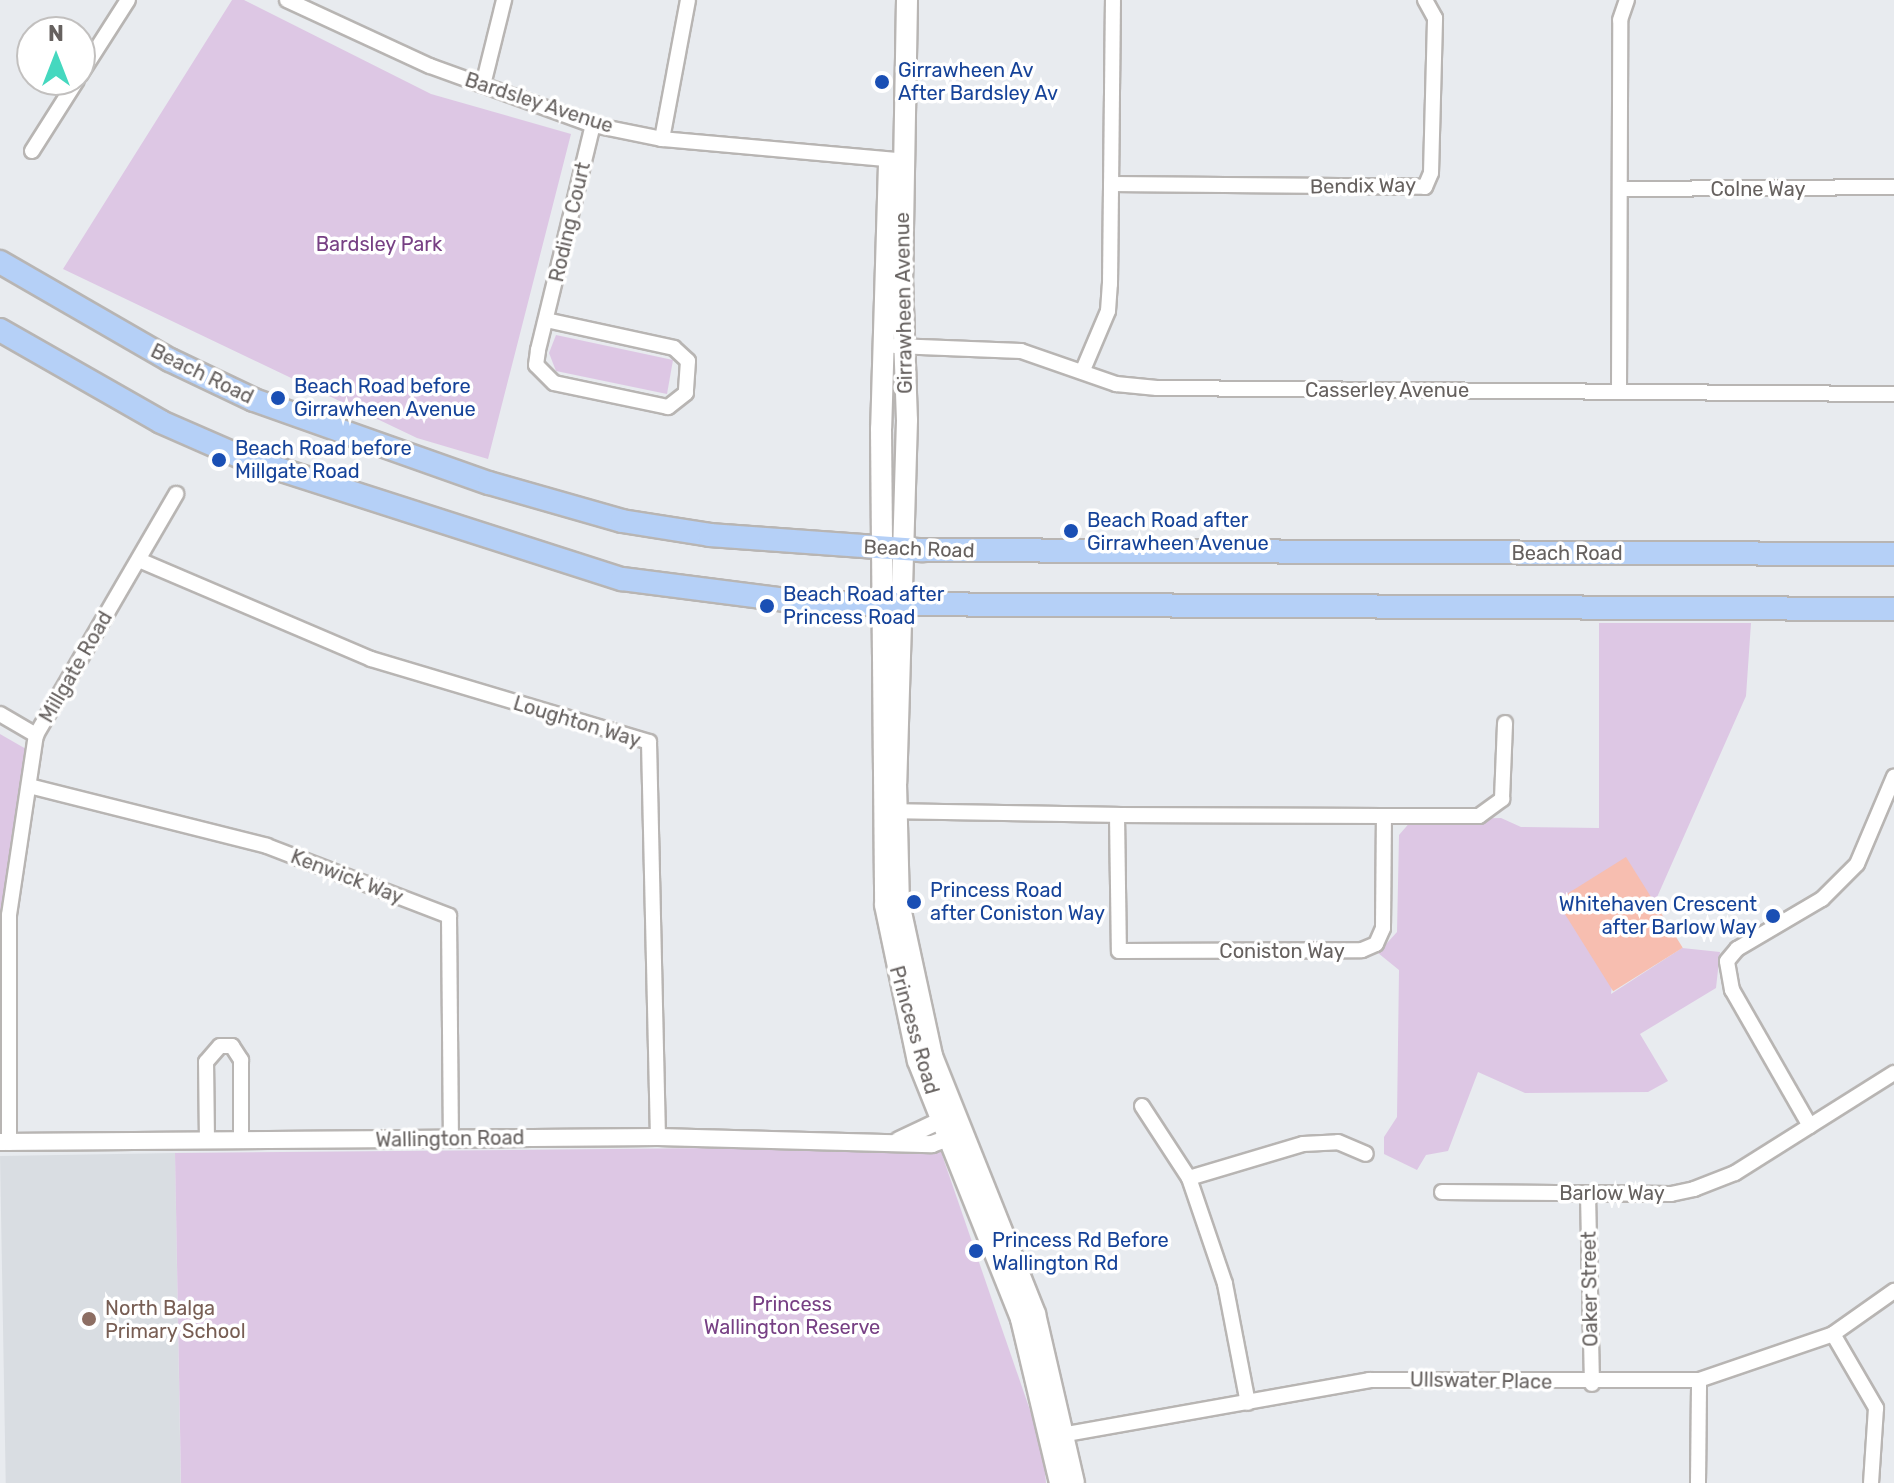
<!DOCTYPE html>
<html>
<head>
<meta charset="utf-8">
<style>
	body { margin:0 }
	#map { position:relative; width:1894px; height:1483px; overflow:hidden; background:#e8ebef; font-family:Rubik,sans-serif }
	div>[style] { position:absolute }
	.education>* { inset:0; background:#d9dde2; transform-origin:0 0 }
	.green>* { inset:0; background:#ddc7e4 }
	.water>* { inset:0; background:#f7beb0; transform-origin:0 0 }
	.roads { filter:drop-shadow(2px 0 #b8b5b3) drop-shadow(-2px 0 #b8b5b3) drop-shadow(0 2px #b8b5b3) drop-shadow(0 -2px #b8b5b3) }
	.minor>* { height:14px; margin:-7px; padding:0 7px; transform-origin:7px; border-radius:7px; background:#fff }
	.tertiary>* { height:16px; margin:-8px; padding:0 8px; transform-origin:8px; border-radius:8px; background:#fff }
	.secondary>* { height:20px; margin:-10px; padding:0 10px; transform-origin:10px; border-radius:10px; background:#fff }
	.primary>* { height:22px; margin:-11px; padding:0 11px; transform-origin:11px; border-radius:11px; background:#b5d0f7 }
	.dots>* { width:22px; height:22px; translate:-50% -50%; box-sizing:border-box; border:4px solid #fff; border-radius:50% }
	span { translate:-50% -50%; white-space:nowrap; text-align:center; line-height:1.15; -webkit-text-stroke:7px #fff; paint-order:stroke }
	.transit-label { font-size:20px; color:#164399 }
	.left { translate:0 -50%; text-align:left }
	.right { translate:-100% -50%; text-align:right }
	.street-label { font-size:20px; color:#66615f }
	.park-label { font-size:20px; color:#774084 }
	.education-label { font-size:20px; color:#785e54 }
	.north { position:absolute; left:16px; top:16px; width:80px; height:80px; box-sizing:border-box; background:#fff; border:2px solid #c2c0bf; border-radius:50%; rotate:0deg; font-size:22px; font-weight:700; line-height:32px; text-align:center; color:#66615f }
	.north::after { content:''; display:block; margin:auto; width:28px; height:36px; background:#45d8bf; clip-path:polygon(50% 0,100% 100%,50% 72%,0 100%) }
</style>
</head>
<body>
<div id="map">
	<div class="education">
		<div style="left:175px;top:1153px;width:330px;height:175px;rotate:89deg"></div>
	</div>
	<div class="green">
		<div style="clip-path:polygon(232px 0,244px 0,431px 94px,571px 134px,488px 459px,417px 438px,63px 269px)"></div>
		<div style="clip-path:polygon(556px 335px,673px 360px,667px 394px,556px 371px,549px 353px)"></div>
		<div style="clip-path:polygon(1599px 623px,1751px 623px,1746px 696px,1654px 904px,1626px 858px,1611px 994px,1682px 948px,1720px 952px,1716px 988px,1640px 1034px,1668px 1081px,1648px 1092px,1525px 1093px,1478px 1072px,1448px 1151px,1426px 1155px,1417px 1170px,1384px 1154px,1384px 1137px,1397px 1117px,1399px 970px,1378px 953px,1397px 932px,1399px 835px,1412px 820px,1501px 818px,1521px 827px,1599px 828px)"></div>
		<div style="clip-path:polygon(0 734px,26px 749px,0 934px)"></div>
		<div style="clip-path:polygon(939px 1146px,1043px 1448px,1046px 1483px,181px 1483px,175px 1153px)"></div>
	</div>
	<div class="water">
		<div style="left:1626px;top:857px;width:107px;height:82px;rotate:58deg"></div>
	</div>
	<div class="roads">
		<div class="minor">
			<div style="left:287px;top:0;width:157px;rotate:24.8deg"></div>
			<div style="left:430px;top:66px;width:173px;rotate:19.9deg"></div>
			<div style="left:593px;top:125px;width:70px;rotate:11.5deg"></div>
			<div style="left:662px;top:139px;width:237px;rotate:5.1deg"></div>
			<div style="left:80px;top:75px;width:89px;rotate:-57.4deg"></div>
			<div style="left:483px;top:85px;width:88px;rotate:-76.1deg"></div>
			<div style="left:662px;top:139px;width:141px;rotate:-79.4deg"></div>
			<div style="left:32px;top:151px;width:84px;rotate:-57.6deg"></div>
			<div style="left:1111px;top:184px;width:314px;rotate:0.5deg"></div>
			<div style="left:1425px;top:187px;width:15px;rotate:-67deg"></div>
			<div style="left:1431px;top:173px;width:155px;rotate:-88.5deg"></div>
			<div style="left:1435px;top:18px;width:21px;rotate:-119deg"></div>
			<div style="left:1621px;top:189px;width:273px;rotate:-0.4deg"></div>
			<div style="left:546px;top:320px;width:131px;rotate:12.3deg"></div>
			<div style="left:674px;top:348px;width:19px;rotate:43deg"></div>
			<div style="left:688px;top:361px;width:32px;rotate:94deg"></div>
			<div style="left:686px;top:393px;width:23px;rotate:142deg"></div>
			<div style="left:668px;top:407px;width:116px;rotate:-168.1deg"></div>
			<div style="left:554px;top:383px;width:25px;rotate:-135deg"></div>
			<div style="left:536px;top:365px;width:15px;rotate:-82deg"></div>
			<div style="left:538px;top:350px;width:232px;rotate:-76.3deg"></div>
			<div style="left:895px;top:346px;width:126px;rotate:2.3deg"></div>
			<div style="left:1021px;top:351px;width:101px;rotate:19.2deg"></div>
			<div style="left:1116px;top:384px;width:41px;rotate:5.6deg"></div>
			<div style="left:1157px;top:388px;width:737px;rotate:0.47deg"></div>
			<div style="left:1083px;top:370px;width:64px;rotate:-67deg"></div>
			<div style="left:1108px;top:311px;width:27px;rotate:-86deg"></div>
			<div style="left:1110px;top:284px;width:284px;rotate:-89.4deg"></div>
			<div style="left:1619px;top:391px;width:371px;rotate:-89.8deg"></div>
			<div style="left:1620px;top:20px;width:21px;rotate:-71deg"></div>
			<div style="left:139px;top:560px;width:252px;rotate:23.1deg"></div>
			<div style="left:371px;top:659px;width:290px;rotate:16.6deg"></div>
			<div style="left:649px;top:742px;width:395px;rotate:88.7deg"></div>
			<div style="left:0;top:714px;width:42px;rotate:30.3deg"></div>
			<div style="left:29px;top:786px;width:245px;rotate:14.1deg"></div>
			<div style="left:267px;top:846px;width:195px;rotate:21deg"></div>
			<div style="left:449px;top:916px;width:223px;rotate:89.5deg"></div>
			<div style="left:891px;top:811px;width:226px;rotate:1deg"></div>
			<div style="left:1117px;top:815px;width:136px;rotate:89.2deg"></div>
			<div style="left:1119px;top:951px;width:243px;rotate:-0.2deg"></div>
			<div style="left:1362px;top:950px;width:15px;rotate:-23deg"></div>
			<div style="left:1376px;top:944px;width:17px;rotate:-66deg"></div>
			<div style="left:1383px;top:928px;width:112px;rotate:-89.5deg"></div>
			<div style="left:1384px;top:816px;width:267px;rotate:-179.8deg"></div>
			<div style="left:1384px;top:816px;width:95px"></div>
			<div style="left:1479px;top:816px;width:29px;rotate:-36deg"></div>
			<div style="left:1502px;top:799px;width:76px;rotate:-87.7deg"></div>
			<div style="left:1142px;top:1106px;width:86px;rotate:56.9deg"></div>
			<div style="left:1189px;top:1178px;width:112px;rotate:71.2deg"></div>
			<div style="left:1225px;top:1284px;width:121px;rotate:79.1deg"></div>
			<div style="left:1810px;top:1126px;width:157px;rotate:-119.8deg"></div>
			<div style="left:1732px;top:990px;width:29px;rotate:-100deg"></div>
			<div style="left:1727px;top:961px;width:16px;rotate:-50deg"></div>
			<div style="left:1737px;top:949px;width:99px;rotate:-30.5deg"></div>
			<div style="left:1822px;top:899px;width:49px;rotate:-45deg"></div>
			<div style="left:1857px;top:864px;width:95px;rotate:-67deg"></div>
			<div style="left:207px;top:1141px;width:79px;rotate:-90.7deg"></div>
			<div style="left:206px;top:1062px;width:21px;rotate:-49deg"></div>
			<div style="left:220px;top:1046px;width:12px"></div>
			<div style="left:232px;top:1046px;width:17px;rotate:57deg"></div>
			<div style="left:241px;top:1060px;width:80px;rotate:90deg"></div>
			<div style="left:9px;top:1143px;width:228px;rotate:-90deg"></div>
			<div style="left:9px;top:915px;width:182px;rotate:-81.5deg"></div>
			<div style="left:36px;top:735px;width:279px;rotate:-59.8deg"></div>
			<div style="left:1189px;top:1178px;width:119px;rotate:-16.6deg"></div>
			<div style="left:1303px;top:1144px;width:35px;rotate:-3deg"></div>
			<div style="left:1338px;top:1142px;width:30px;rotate:23deg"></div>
			<div style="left:1442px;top:1192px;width:229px;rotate:0.5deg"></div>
			<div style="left:1671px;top:1194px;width:24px;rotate:-12deg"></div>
			<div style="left:1694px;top:1189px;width:44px;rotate:-21.3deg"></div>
			<div style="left:1735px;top:1173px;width:188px;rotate:-32.2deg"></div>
			<div style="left:1588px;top:1194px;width:190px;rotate:88.8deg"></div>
			<div style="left:1833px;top:1334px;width:86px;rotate:59.8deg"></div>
			<div style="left:1876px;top:1408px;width:75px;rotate:93.8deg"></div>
			<div style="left:1056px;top:1436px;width:318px;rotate:-10.1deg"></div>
			<div style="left:1369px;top:1380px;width:330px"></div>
			<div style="left:1699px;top:1380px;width:142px;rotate:-18.9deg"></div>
			<div style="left:1833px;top:1334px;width:75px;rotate:-35.2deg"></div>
			<div style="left:1698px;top:1483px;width:103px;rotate:-89.4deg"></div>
		</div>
		<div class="tertiary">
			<div style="left:899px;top:1140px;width:59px;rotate:-25.3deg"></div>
			<div style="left:0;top:1142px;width:658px;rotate:-0.44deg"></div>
			<div style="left:658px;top:1137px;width:274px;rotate:1.5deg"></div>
			<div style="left:932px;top:1144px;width:27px;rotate:-20deg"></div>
		</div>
		<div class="secondary">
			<div style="left:907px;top:0;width:278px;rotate:91deg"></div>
			<div style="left:902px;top:278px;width:142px;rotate:88deg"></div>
			<div style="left:907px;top:420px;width:363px;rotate:91.7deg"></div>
			<div style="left:896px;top:783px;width:120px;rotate:88.6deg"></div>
			<div style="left:899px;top:903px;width:157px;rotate:77.8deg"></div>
			<div style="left:932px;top:1056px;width:278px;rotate:68.2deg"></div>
			<div style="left:1035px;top:1314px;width:173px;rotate:77deg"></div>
			<div style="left:889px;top:164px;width:264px;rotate:91.7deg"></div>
			<div style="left:881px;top:428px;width:477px;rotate:89.5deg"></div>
			<div style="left:885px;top:905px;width:159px;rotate:78.1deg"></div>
			<div style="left:918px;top:1061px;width:278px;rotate:68.2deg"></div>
			<div style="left:1021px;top:1319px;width:169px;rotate:76.6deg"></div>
		</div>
		<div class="primary">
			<div style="left:0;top:262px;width:196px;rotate:30deg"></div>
			<div style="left:170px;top:360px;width:93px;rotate:25.5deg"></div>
			<div style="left:254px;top:400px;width:249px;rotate:19.5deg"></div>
			<div style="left:489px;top:483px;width:138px;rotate:15.9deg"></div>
			<div style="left:622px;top:521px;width:89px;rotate:9deg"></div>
			<div style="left:710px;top:535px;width:212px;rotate:4.1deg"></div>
			<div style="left:921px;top:550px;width:973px;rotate:0.24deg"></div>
			<div style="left:0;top:330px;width:185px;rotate:29.7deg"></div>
			<div style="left:161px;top:422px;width:87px;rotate:23.6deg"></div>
			<div style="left:241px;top:457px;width:400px;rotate:17.8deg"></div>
			<div style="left:622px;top:579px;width:173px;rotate:7.3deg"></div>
			<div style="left:794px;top:601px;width:70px;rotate:2.5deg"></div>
			<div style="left:864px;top:604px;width:1030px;rotate:0.28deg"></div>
		</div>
	</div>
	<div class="dots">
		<div style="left:882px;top:82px;background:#1a4fb4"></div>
		<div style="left:278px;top:398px;background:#1a4fb4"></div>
		<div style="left:219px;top:460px;background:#1a4fb4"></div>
		<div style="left:1071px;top:531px;background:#1a4fb4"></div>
		<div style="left:767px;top:606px;background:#1a4fb4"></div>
		<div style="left:914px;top:902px;background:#1a4fb4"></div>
		<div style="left:1773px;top:916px;background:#1a4fb4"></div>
		<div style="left:976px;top:1251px;background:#1a4fb4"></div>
		<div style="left:89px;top:1319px;background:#8d6e63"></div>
	</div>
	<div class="transit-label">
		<span class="left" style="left:898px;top:82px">Girrawheen Av<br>After Bardsley Av</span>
		<span class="left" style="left:294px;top:398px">Beach Road before<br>Girrawheen Avenue</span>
		<span class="left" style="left:235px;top:460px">Beach Road before<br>Millgate Road</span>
		<span class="left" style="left:1087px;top:532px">Beach Road after<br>Girrawheen Avenue</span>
		<span class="left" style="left:783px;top:606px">Beach Road after<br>Princess Road</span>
		<span class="left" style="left:930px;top:902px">Princess Road<br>after Coniston Way</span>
		<span class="right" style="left:1757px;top:916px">Whitehaven Crescent<br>after Barlow Way</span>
		<span class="left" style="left:992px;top:1252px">Princess Rd Before<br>Wallington Rd</span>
	</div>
	<div class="street-label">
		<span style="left:539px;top:103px;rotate:18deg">Bardsley Avenue</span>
		<span style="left:1363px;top:186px;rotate:-1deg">Bendix Way</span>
		<span style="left:1758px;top:189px">Colne Way</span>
		<span style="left:570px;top:222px;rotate:-77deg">Roding Court</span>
		<span style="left:904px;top:303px;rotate:-91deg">Girrawheen Avenue</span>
		<span style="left:202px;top:374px;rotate:26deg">Beach Road</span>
		<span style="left:1387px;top:390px">Casserley Avenue</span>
		<span style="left:919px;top:549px;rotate:2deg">Beach Road</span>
		<span style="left:1567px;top:553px">Beach Road</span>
		<span style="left:76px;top:667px;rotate:-60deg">Millgate Road</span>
		<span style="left:577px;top:722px;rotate:17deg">Loughton Way</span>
		<span style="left:347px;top:877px;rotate:21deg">Kenwick Way</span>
		<span style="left:1282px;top:951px">Coniston Way</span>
		<span style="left:914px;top:1030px;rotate:74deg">Princess Road</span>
		<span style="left:450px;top:1139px;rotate:-1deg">Wallington Road</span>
		<span style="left:1612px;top:1193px">Barlow Way</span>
		<span style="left:1590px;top:1289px;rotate:-91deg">Oaker Street</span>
		<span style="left:1481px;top:1381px;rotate:1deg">Ullswater Place</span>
	</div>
	<div class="park-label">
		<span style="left:379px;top:244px">Bardsley Park</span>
		<span style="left:792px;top:1316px">Princess<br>Wallington Reserve</span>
	</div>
	<div class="education-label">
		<span class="left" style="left:105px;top:1320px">North Balga<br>Primary School</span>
	</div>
	<div class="north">N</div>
</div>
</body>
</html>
